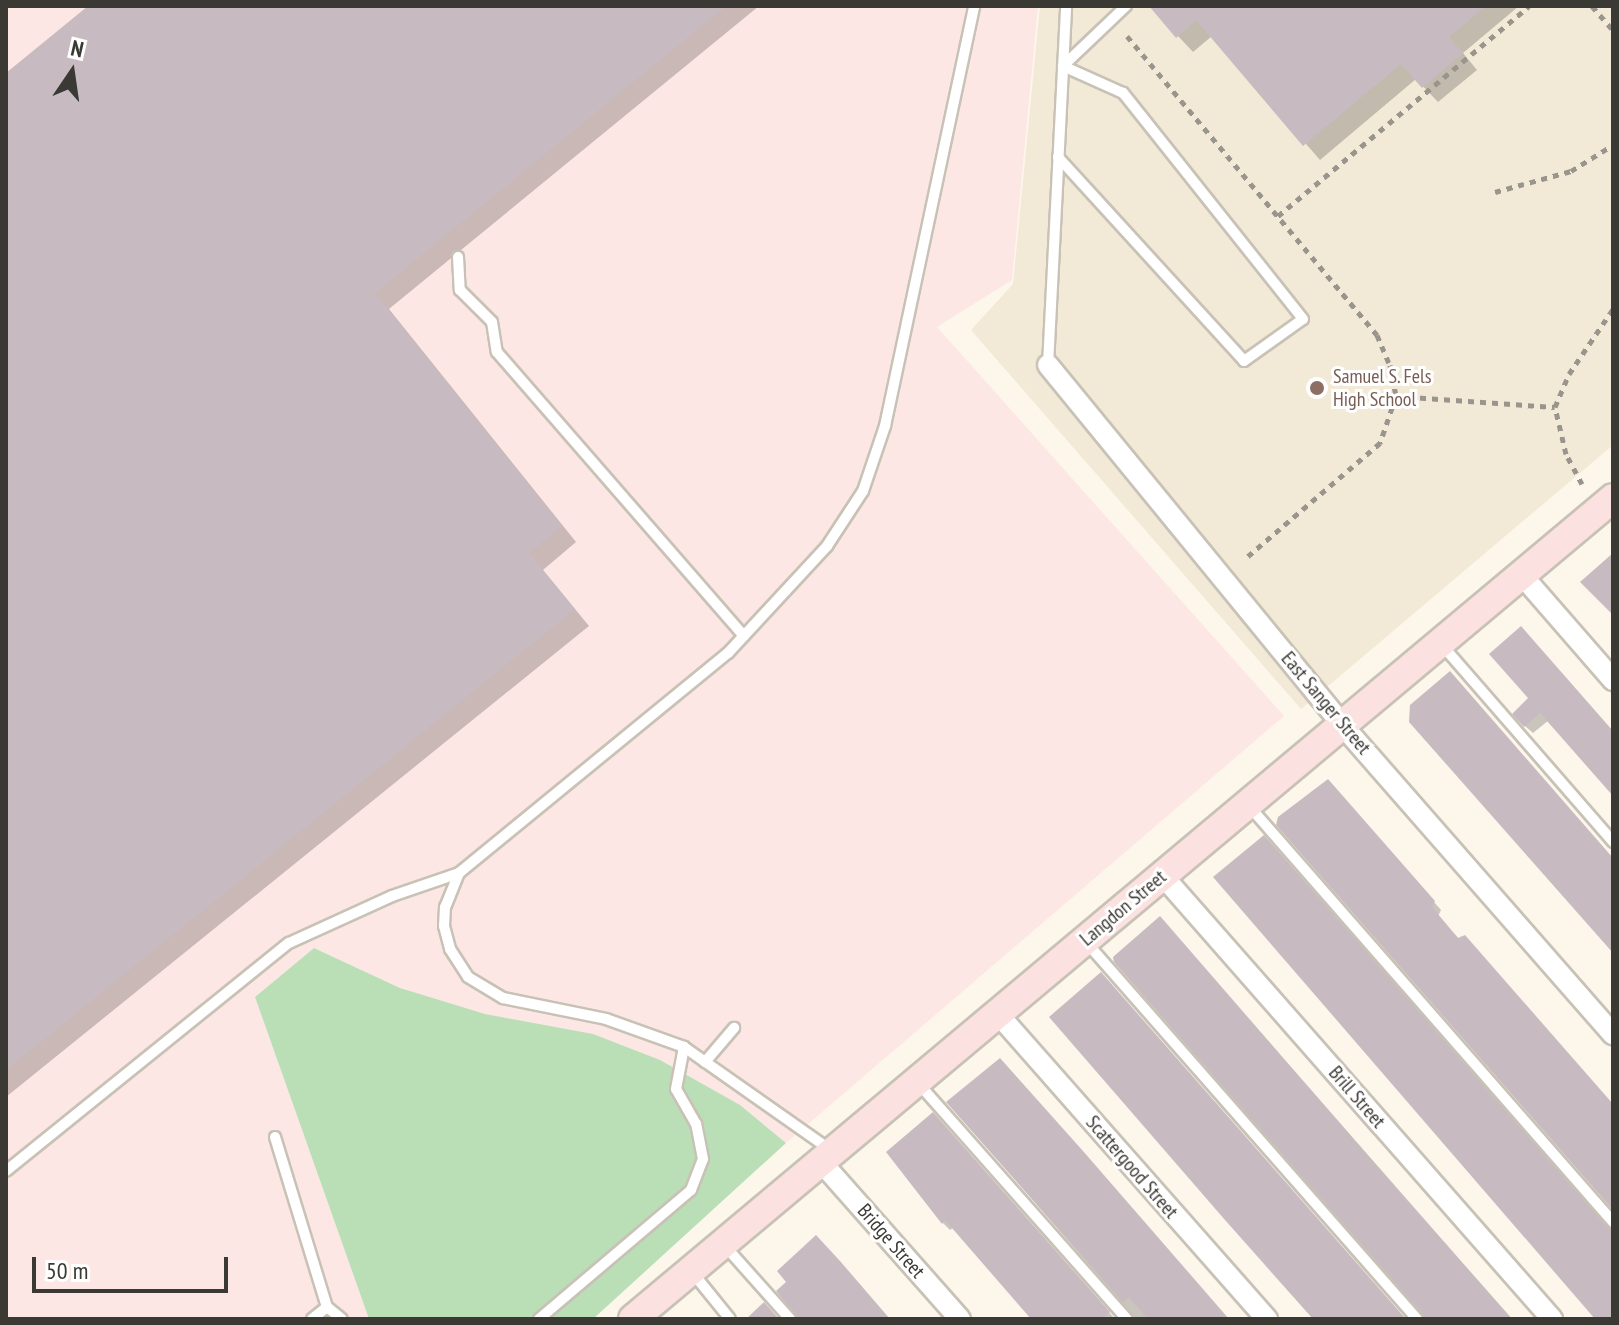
<!DOCTYPE html>
<html>
<head>
<meta charset="utf-8">
<style>
	body { margin:0 }
	#map { position:relative; width:1619px; height:1325px; overflow:hidden; background:#fcf6eb; font-family:"PT Sans Narrow",sans-serif }
	div>[style] { position:absolute }
	.built>* { inset:0; background:#f3e9d7 }
	.industrial>* { inset:0; background:#fde7e4 }
	.green>* { inset:0; background:#badfb7 }
	.shadow>* { inset:0; background:#0003 }
	.building>* { inset:0; background:#c7bbc1 }
	.path>* { height:5px; margin-top:-2.5px; transform-origin:0; background:repeating-linear-gradient(90deg,#99958d 0 6px,transparent 0 12px) }
	.roads { filter:drop-shadow(2px 0 #c8c2b6) drop-shadow(-2px 0 #c8c2b6) drop-shadow(0 2px #c8c2b6) drop-shadow(0 -2px #c8c2b6) }
	.lane>* { height:10px; margin:-5px; padding:0 5px; transform-origin:5px; border-radius:5px; background:#fff }
	.street>* { height:20px; margin:-10px; padding:0 10px; transform-origin:10px; border-radius:10px; background:#fff }
	.secondary>* { height:28px; margin:-14px; padding:0 14px; transform-origin:14px; border-radius:14px; background:#fce1e1 }
	.dots>* { width:22px; height:22px; translate:-50% -50%; box-sizing:border-box; border:4px solid #fff; border-radius:50% }
	span { translate:-50% -50%; white-space:nowrap; text-align:center; line-height:1.15; -webkit-text-stroke:6px #fff; paint-order:stroke }
	.education-label { font-size:20px; color:#785e54 }
	.left { translate:0 -50%; text-align:left }
	.street-label { font-size:20px; color:#3b3934 }
	.frame { position:absolute; inset:0; border:8px solid #3b3934; pointer-events:none }
	.north { position:absolute; left:32px; top:32px; width:80px; height:80px; -webkit-text-stroke:6px #fff; paint-order:stroke; rotate:13deg; font-size:22px; font-weight:700; line-height:32px; text-align:center; color:#3b3934 }
	.north::after { content:''; display:block; margin:auto; width:28px; height:36px; background:#3b3934; clip-path:polygon(50% 0,100% 100%,50% 72%,0 100%) }
	.scale { position:absolute; left:32px; top:1257px; width:196px; height:36px; box-sizing:border-box; border:4px solid #3b3934; border-top:0; padding-left:10px; font-size:24px; line-height:28px; white-space:nowrap; color:#3b3934; -webkit-text-stroke:6px #fff; paint-order:stroke }
</style>
</head>
<body>
<div id="map">
	<div class="built">
		<div style="clip-path:polygon(1040px 6px,1613px 6px,1613px 445px,1301px 709px,971px 330px,1013px 284px)"></div>
	</div>
	<div class="industrial">
		<div style="clip-path:polygon(6px 6px,1038px 6px,1012px 280px,937px 327px,1284px 716px,786px 1143px,740px 1105px,400px 988px,314px 948px,255px 997px,369px 1319px,6px 1319px)"></div>
	</div>
	<div class="green">
		<div style="clip-path:polygon(314px 948px,400px 988px,485px 1014px,593px 1034px,660px 1060px,740px 1105px,786px 1143px,593px 1319px,369px 1319px,255px 997px)"></div>
	</div>
	<div class="shadow">
		<div style="clip-path:polygon(91px 6px,759px 6px,389px 309px,576px 542px,543px 570px,589px 626px,6px 1097px,6px 76px)"></div>
		<div style="clip-path:polygon(1168px 6px,1519px 6px,1463px 53px,1477px 70px,1438px 102px,1416px 79px,1320px 160px,1212px 36px,1193px 52px,1178px 36px)"></div>
		<div style="clip-path:polygon(1531px 698px,1613px 732px,1613px 793px,1549px 720px,1533px 733px,1525px 726px)"></div>
		<div style="clip-path:polygon(1335px 789px,1441px 910px,1438px 916px,1613px 1107px,1613px 1207px)"></div>
		<div style="clip-path:polygon(1167px 926px,1512px 1319px,1425px 1319px)"></div>
		<div style="clip-path:polygon(948px 1102px,1227px 1319px,1136px 1319px)"></div>
		<div style="clip-path:polygon(940px 1122px,1115px 1319px,1034px 1319px,954px 1227px,950px 1230px,943px 1223px,888px 1152px)"></div>
	</div>
	<div class="building">
		<div style="clip-path:polygon(88px 6px,726px 6px,375px 293px,562px 526px,529px 553px,575px 609px,6px 1070px,6px 73px)"></div>
		<div style="clip-path:polygon(1149px 6px,1486px 6px,1449px 37px,1463px 53px,1422px 88px,1401px 64px,1303px 146px,1196px 20px,1176px 38px)"></div>
		<div style="clip-path:polygon(1613px 553px,1613px 615px,1580px 582px)"></div>
		<div style="clip-path:polygon(1521px 626px,1613px 731px,1613px 796px,1540px 713px,1524px 727px,1512px 714px,1528px 698px,1489px 654px)"></div>
		<div style="clip-path:polygon(1450px 671px,1613px 858px,1613px 953px,1409px 722px,1410px 705px)"></div>
		<div style="clip-path:polygon(1328px 779px,1435px 901px,1432px 907px,1458px 938px,1465px 935px,1613px 1104px,1613px 1210px,1276px 825px,1278px 817px)"></div>
		<div style="clip-path:polygon(1264px 835px,1613px 1230px,1613px 1319px,1595px 1319px,1213px 877px)"></div>
		<div style="clip-path:polygon(1160px 916px,1410px 1204px,1512px 1319px,1425px 1319px,1114px 962px,1113px 957px)"></div>
		<div style="clip-path:polygon(1101px 972px,1406px 1319px,1313px 1319px,1225px 1220px,1049px 1017px)"></div>
		<div style="clip-path:polygon(1000px 1058px,1083px 1151px,1229px 1319px,1148px 1319px,1129px 1297px,1123px 1302px,946px 1102px)"></div>
		<div style="clip-path:polygon(933px 1112px,1110px 1312px,1102px 1319px,1031px 1319px,945px 1220px,942px 1224px,886px 1152px)"></div>
		<div style="clip-path:polygon(816px 1235px,840px 1261px,890px 1319px,798px 1319px,776px 1291px,786px 1282px,777px 1271px)"></div>
		<div style="clip-path:polygon(764px 1302px,779px 1319px,746px 1319px)"></div>
	</div>
	<div class="path">
		<div style="left:1592px;top:6px;width:32px;rotate:49deg"></div>
		<div style="left:1127px;top:36px;width:390px;rotate:50.1deg"></div>
		<div style="left:1377px;top:335px;width:33px;rotate:67deg"></div>
		<div style="left:1390px;top:365px;width:32px;rotate:79deg"></div>
		<div style="left:1396px;top:396px;width:50px;rotate:108.8deg"></div>
		<div style="left:1380px;top:443px;width:174px;rotate:139.4deg"></div>
		<div style="left:1495px;top:192px;width:79px;rotate:-15.4deg"></div>
		<div style="left:1571px;top:171px;width:49px;rotate:-31.8deg"></div>
		<div style="left:1278px;top:216px;width:327px;rotate:-39.9deg"></div>
		<div style="left:1396px;top:396px;width:159px;rotate:4deg"></div>
		<div style="left:1582px;top:484px;width:34px;rotate:-118deg"></div>
		<div style="left:1566px;top:454px;width:48px;rotate:-103.2deg"></div>
		<div style="left:1555px;top:407px;width:36px;rotate:-67deg"></div>
		<div style="left:1569px;top:374px;width:78px;rotate:-55.9deg"></div>
	</div>
	<div class="roads">
		<div class="lane">
			<div style="left:1058px;top:157px;width:276px;rotate:47.6deg"></div>
			<div style="left:1244px;top:361px;width:72px;rotate:-35.4deg"></div>
			<div style="left:1303px;top:319px;width:289px;rotate:-128.5deg"></div>
			<div style="left:1123px;top:93px;width:66px;rotate:-155.8deg"></div>
			<div style="left:1063px;top:66px;width:87px;rotate:-43.6deg"></div>
			<div style="left:458px;top:257px;width:33px;rotate:87deg"></div>
			<div style="left:460px;top:290px;width:45px;rotate:45deg"></div>
			<div style="left:492px;top:322px;width:30px;rotate:81deg"></div>
			<div style="left:497px;top:352px;width:376px;rotate:49deg"></div>
			<div style="left:1048px;top:365px;width:359px;rotate:-87.1deg"></div>
			<div style="left:1442px;top:645px;width:261px;rotate:49deg"></div>
			<div style="left:1249px;top:806px;width:553px;rotate:48.81deg"></div>
			<div style="left:459px;top:873px;width:37px;rotate:112deg"></div>
			<div style="left:445px;top:907px;width:19px;rotate:93deg"></div>
			<div style="left:444px;top:926px;width:24px;rotate:75deg"></div>
			<div style="left:450px;top:949px;width:33px;rotate:57deg"></div>
			<div style="left:468px;top:977px;width:41px;rotate:31deg"></div>
			<div style="left:503px;top:998px;width:105px;rotate:11.5deg"></div>
			<div style="left:606px;top:1019px;width:83px;rotate:19.7deg"></div>
			<div style="left:684px;top:1047px;width:177px;rotate:35.1deg"></div>
			<div style="left:1086px;top:942px;width:502px;rotate:48.72deg"></div>
			<div style="left:705px;top:1062px;width:45px;rotate:-49.5deg"></div>
			<div style="left:918px;top:1083px;width:315px;rotate:48.5deg"></div>
			<div style="left:275px;top:1137px;width:178px;rotate:73deg"></div>
			<div style="left:327px;top:1307px;width:19px;rotate:39deg"></div>
			<div style="left:6px;top:1171px;width:363px;rotate:-38.9deg"></div>
			<div style="left:289px;top:943px;width:113px;rotate:-24.5deg"></div>
			<div style="left:392px;top:896px;width:71px;rotate:-18.9deg"></div>
			<div style="left:459px;top:873px;width:348px;rotate:-39.3deg"></div>
			<div style="left:728px;top:653px;width:146px;rotate:-47.2deg"></div>
			<div style="left:827px;top:546px;width:66px;rotate:-56.8deg"></div>
			<div style="left:863px;top:491px;width:69px;rotate:-71.3deg"></div>
			<div style="left:885px;top:426px;width:429px;rotate:-78deg"></div>
			<div style="left:725px;top:1246px;width:98px;rotate:48.3deg"></div>
			<div style="left:692px;top:1272px;width:60px;rotate:51deg"></div>
			<div style="left:312px;top:1319px;width:19px;rotate:-39deg"></div>
			<div style="left:539px;top:1319px;width:199px;rotate:-40.3deg"></div>
			<div style="left:691px;top:1190px;width:33px;rotate:-69deg"></div>
			<div style="left:703px;top:1159px;width:36px;rotate:-101deg"></div>
			<div style="left:696px;top:1124px;width:40px;rotate:-119.7deg"></div>
			<div style="left:676px;top:1089px;width:43px;rotate:-79.2deg"></div>
		</div>
		<div class="street">
			<div style="left:1048px;top:365px;width:466px;rotate:50.7deg"></div>
			<div style="left:1343px;top:726px;width:410px;rotate:48.8deg"></div>
			<div style="left:1520px;top:573px;width:142px;rotate:49deg"></div>
			<div style="left:1162px;top:875px;width:591px;rotate:48.7deg"></div>
			<div style="left:998px;top:1014px;width:407px;rotate:48.6deg"></div>
			<div style="left:822px;top:1163px;width:208px;rotate:48.5deg"></div>
		</div>
		<div class="secondary">
			<div style="left:633px;top:1319px;width:1278px;rotate:-39.95deg"></div>
		</div>
	</div>
	<div class="dots">
		<div style="left:1317px;top:388px;background:#8d6e63"></div>
	</div>
	<div class="education-label">
		<span class="left" style="left:1333px;top:388px">Samuel S. Fels<br>High School</span>
	</div>
	<div class="street-label">
		<span style="left:1326px;top:703px;rotate:50deg">East Sanger Street</span>
		<span style="left:1123px;top:908px;rotate:-40deg">Langdon Street</span>
		<span style="left:1357px;top:1097px;rotate:49deg">Brill Street</span>
		<span style="left:1132px;top:1167px;rotate:49deg">Scattergood Street</span>
		<span style="left:891px;top:1241px;rotate:49deg">Bridge Street</span>
	</div>
	<div class="frame"></div>
	<div class="north">N</div>
	<div class="scale">50 m</div>
</div>
</body>
</html>
